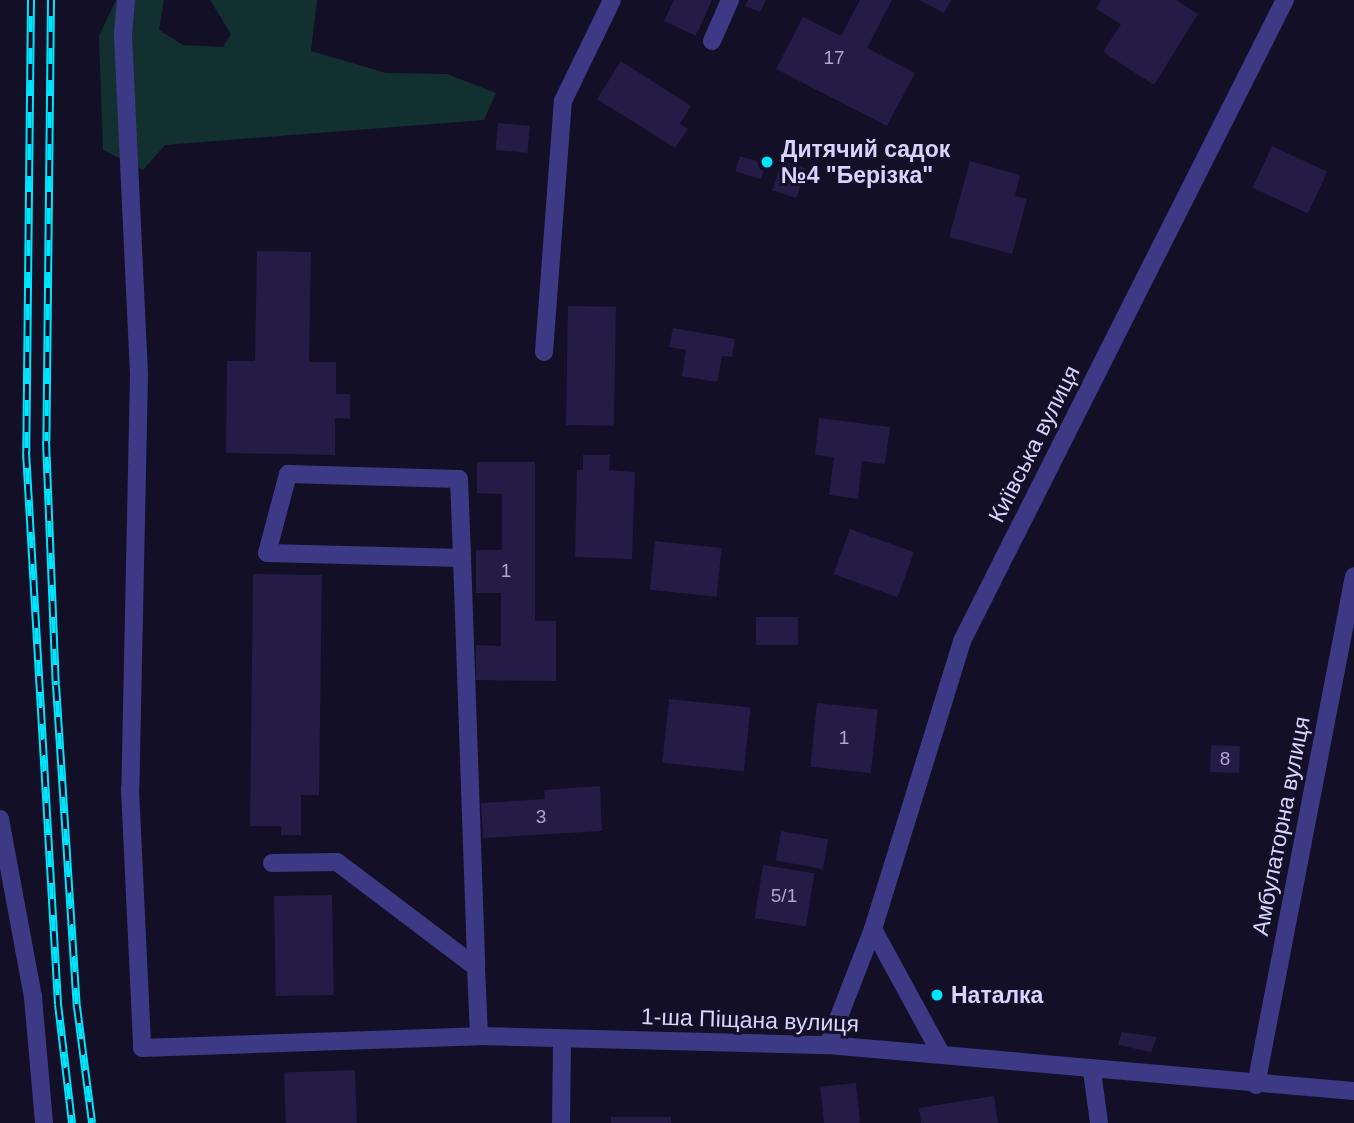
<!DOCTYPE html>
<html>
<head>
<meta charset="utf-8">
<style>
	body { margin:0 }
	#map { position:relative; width:1354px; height:1123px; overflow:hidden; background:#130f26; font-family:Helvetica,sans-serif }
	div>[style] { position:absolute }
	.green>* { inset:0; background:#12302f }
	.building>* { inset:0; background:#241b47; transform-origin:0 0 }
	.lane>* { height:18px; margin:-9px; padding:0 9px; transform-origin:9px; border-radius:9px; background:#3d3a85 }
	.street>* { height:18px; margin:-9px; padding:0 9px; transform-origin:9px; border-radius:9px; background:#3d3a85 }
	.rail>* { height:8px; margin-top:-4px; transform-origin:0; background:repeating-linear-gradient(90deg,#130f26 0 16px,#00e5ff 0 32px); box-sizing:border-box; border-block:2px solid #00e5ff }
	.dots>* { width:19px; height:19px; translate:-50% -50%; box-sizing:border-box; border:4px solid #130f26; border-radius:50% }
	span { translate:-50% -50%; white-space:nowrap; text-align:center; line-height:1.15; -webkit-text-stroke:6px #130f26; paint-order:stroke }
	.number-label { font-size:19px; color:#aca6d1 }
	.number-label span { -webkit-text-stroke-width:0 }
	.poi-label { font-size:23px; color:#d9d4ff; font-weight:700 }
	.left { translate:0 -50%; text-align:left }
	.street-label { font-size:23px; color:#d9d4ff }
</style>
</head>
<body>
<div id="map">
	<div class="green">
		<div style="clip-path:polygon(116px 0,164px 0,159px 30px,183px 45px,223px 47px,231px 34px,210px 0,317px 0,311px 51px,386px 73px,447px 74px,496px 93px,484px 120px,165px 145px,143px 170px,103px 150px,99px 36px)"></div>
	</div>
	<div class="building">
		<div style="clip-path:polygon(674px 0,712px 0,696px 36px,664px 21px)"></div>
		<div style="clip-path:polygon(748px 0,766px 0,760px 12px,745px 6px)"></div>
		<div style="clip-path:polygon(860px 0,892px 0,867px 48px,915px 73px,887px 126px,776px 69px,803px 17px,841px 36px)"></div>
		<div style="clip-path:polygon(919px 0,951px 0,944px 13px)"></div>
		<div style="clip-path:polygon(1101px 0,1176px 0,1198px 14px,1154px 85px,1103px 52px,1121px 24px,1096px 9px)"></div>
		<div style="clip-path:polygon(621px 61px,691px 106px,680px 124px,688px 129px,675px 148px,597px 99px)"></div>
		<div style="left:498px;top:123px;width:32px;height:27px;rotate:5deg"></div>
		<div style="left:1272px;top:146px;width:61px;height:46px;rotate:25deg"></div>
		<div style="left:740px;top:156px;width:27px;height:16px;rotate:17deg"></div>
		<div style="left:782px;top:161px;width:25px;height:31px;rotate:18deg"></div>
		<div style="clip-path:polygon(970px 161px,1020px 175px,1015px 196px,1027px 199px,1012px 254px,949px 237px)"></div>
		<div style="clip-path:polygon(257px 251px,311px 252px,309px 362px,336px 362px,336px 394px,350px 394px,350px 419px,335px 418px,335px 455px,226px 453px,227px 361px,255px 361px)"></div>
		<div style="left:568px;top:306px;width:48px;height:119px;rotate:1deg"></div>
		<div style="clip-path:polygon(673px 328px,735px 339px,732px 357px,722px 356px,717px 382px,682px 376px,686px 350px,669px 347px)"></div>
		<div style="clip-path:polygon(819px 418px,890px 427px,885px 464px,862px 461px,858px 499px,829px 495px,834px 457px,815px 455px)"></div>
		<div style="clip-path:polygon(583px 455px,610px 455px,609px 470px,635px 472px,632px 559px,575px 557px,577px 470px,583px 470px)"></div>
		<div style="clip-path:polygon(477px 462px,535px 462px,535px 621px,556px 621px,556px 681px,476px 680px,476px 645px,501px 646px,501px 593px,476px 593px,476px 550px,502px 550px,502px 494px,477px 493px)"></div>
		<div style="left:850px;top:529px;width:68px;height:48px;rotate:20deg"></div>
		<div style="left:655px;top:541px;width:67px;height:49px;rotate:6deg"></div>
		<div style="clip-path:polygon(253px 574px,322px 575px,319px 795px,301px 795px,301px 835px,281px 835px,281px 826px,250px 826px)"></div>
		<div style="left:756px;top:617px;width:42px;height:28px"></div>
		<div style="left:669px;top:699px;width:82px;height:64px;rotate:6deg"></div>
		<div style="left:817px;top:703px;width:61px;height:64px;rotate:6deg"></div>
		<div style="left:1211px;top:745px;width:29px;height:27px;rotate:2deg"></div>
		<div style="clip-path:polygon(600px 786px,602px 831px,483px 838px,481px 803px,545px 799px,544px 790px)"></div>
		<div style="left:781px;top:831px;width:48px;height:30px;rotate:10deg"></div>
		<div style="left:763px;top:865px;width:52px;height:54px;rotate:9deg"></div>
		<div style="left:332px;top:895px;width:100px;height:58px;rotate:89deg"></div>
		<div style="clip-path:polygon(1122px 1032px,1157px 1037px,1151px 1052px,1118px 1045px)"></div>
		<div style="left:355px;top:1070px;width:53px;height:71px;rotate:88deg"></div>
		<div style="left:856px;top:1083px;width:40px;height:36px;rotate:84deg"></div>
		<div style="clip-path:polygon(994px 1096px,998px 1123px,921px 1123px,919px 1108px)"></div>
		<div style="left:611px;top:1117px;width:60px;height:6px"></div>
	</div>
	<div class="lane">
		<div style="left:712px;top:41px;width:45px;rotate:-66.3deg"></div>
		<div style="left:544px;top:352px;width:252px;rotate:-85.7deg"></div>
		<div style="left:563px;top:101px;width:112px;rotate:-64.1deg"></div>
		<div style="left:462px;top:558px;width:195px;rotate:-178.5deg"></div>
		<div style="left:267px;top:553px;width:82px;rotate:-75.1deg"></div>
		<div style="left:288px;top:474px;width:171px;rotate:1.7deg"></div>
		<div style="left:459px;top:479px;width:79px;rotate:87.8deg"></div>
		<div style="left:462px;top:558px;width:409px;rotate:88deg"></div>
		<div style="left:476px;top:967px;width:69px;rotate:87.5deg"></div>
		<div style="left:272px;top:863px;width:65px;rotate:-0.9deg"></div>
		<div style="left:337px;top:862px;width:174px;rotate:37.1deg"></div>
	</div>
	<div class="street">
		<div style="left:126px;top:0;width:35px;rotate:95deg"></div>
		<div style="left:123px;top:35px;width:340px;rotate:87.3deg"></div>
		<div style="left:139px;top:375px;width:414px;rotate:91.2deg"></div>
		<div style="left:130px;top:789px;width:259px;rotate:87.3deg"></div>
		<div style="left:142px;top:1048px;width:337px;rotate:-2deg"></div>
		<div style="left:479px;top:1036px;width:349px;rotate:1.5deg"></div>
		<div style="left:828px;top:1045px;width:528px;rotate:5deg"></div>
		<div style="left:0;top:819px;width:181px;rotate:79.5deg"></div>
		<div style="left:33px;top:997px;width:126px;rotate:85deg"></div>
		<div style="left:873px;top:929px;width:301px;rotate:-72.8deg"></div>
		<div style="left:962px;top:641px;width:718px;rotate:-63.26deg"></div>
		<div style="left:828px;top:1045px;width:124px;rotate:-68.8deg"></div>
		<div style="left:873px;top:929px;width:140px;rotate:61.4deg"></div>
		<div style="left:1092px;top:1071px;width:52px;rotate:82.3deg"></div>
		<div style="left:1256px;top:1085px;width:518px;rotate:-79.1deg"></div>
		<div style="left:561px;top:1123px;width:84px;rotate:-89.3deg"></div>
	</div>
	<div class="rail">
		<div style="left:31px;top:0;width:452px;rotate:90.6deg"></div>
		<div style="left:26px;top:452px;width:553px;rotate:86.68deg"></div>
		<div style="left:58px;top:1004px;width:120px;rotate:83.3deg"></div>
		<div style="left:51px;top:0;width:441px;rotate:90.6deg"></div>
		<div style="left:46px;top:441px;width:244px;rotate:87.7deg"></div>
		<div style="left:56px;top:685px;width:323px;rotate:86.3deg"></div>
		<div style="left:77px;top:1007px;width:117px;rotate:82.6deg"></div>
	</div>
	<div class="dots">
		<div style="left:767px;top:162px;background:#00e5ff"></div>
		<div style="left:937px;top:995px;background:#00e5ff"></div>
	</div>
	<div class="number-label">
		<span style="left:834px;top:58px">17</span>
		<span style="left:506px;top:571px">1</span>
		<span style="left:844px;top:738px">1</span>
		<span style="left:1225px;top:759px">8</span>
		<span style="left:541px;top:817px">3</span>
		<span style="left:784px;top:896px">5/1</span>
	</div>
	<div class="poi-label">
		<span class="left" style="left:781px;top:162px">Дитячий садок<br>№4 "Берізка"</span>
		<span class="left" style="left:951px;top:995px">Наталка</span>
	</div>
	<div class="street-label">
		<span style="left:1034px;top:444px;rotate:-63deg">Київська вулиця</span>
		<span style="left:1281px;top:826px;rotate:-79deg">Амбулаторна вулиця</span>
		<span style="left:750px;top:1020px;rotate:2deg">1-ша Піщана вулиця</span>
	</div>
</div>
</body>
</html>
